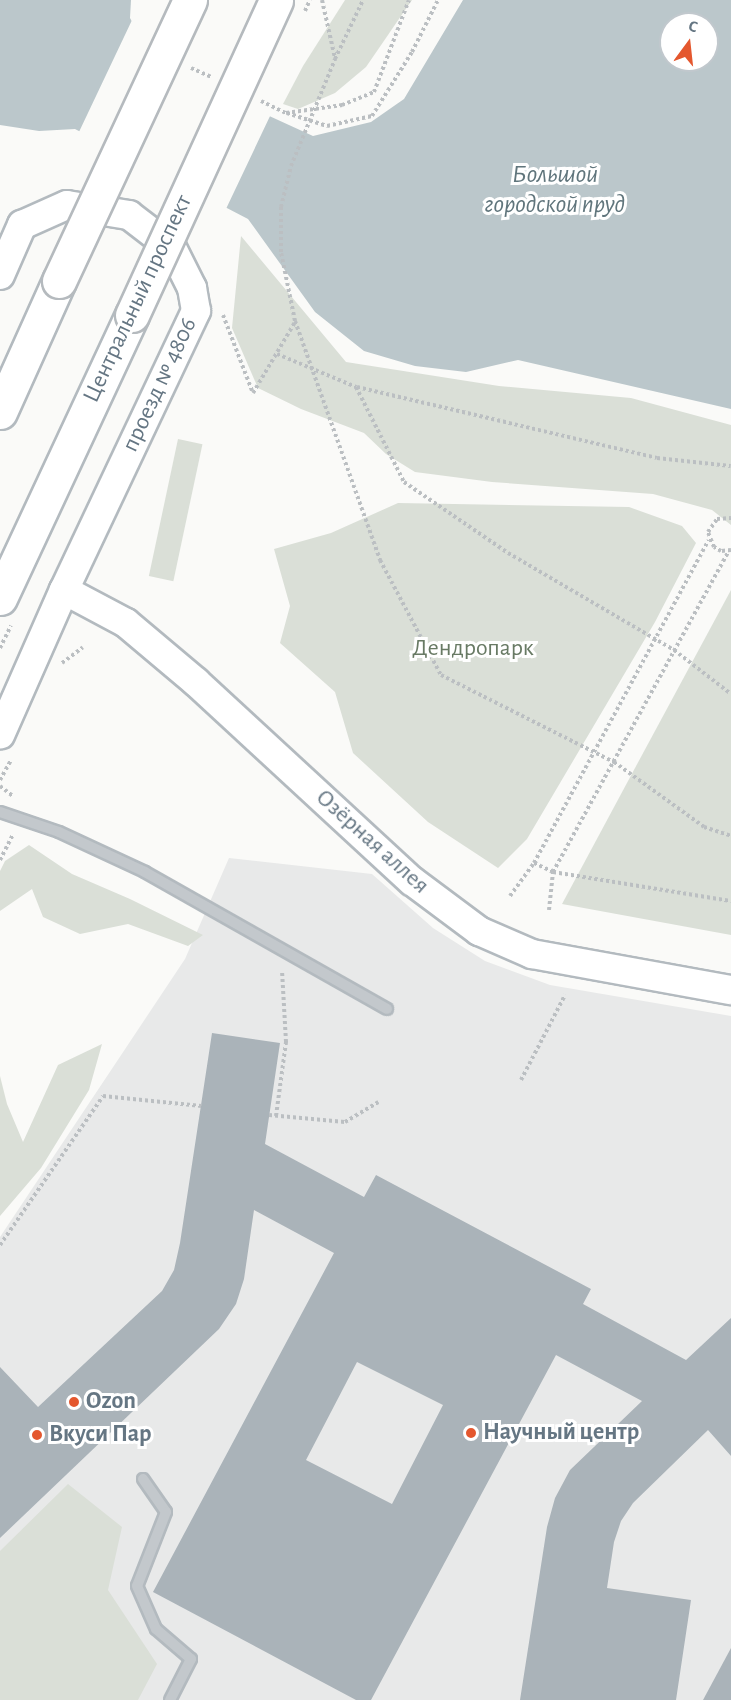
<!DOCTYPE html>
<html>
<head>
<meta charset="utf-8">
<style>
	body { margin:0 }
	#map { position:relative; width:731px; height:1700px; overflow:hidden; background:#fafaf8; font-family:"Alegreya Sans",sans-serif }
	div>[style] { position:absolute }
	.built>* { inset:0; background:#e8e9e9 }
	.green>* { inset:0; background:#dadfd7; transform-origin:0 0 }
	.water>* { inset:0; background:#bbc7cb }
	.pier>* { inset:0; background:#fafaf8 }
	.building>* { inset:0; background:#aab3b9 }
	.path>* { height:4px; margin-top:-2px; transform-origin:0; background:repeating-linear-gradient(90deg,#bbbfc2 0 3px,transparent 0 6px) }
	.roads { filter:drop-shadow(2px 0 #b3babf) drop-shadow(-2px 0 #b3babf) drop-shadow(0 2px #b3babf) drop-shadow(0 -2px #b3babf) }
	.lane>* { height:10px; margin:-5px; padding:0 5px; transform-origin:5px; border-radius:5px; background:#c3c8cc }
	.secondary>* { height:28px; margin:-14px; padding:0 14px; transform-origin:14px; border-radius:14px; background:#fff }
	.primary>* { height:33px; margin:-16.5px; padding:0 16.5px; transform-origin:16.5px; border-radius:16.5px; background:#fff }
	.path-bridge>* { height:4px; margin-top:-2px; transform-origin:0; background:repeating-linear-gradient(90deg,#bbbfc2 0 3px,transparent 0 6px) }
	.bridges { filter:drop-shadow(2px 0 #b5babe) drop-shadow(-2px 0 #b5babe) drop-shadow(0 2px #b5babe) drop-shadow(0 -2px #b5babe) }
	.primary-bridge>* { height:33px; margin:-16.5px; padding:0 16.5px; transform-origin:16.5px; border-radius:16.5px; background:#fff }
	.dots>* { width:16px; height:16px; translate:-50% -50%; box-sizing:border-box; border:3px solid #fff; border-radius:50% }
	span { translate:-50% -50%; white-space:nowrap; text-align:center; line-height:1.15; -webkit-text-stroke:6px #fff; paint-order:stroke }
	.street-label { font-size:24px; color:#657683 }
	.park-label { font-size:24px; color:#687a64 }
	.poi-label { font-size:24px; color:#657683; font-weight:700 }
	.left { translate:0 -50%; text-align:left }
	.water-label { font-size:26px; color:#60757c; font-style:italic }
	.north { position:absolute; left:659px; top:12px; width:60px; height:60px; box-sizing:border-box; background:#fff; border:2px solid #c1c8cd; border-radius:50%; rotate:15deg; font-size:16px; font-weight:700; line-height:24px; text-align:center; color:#657683 }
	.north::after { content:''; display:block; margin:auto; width:21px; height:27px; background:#e4572e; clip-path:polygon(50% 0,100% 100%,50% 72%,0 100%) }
</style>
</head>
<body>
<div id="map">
	<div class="built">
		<div style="clip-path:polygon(229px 858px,372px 874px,433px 928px,485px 961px,550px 985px,731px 1016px,731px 1700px,0 1700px,0 1237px,185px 959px)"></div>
	</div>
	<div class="green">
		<div style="clip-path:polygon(345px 0,412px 0,366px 67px,335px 93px,298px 109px,283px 104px,303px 66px)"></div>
		<div style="clip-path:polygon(241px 236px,346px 362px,499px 386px,631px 398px,731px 425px,731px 525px,712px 510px,653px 494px,492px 482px,415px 472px,386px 454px,364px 433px,301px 409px,258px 388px,232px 328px)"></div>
		<div style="left:178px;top:439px;width:25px;height:140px;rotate:12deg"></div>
		<div style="clip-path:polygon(398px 503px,629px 507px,682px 526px,696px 543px,655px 622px,527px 839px,498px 868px,428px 822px,353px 753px,335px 692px,280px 643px,290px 606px,274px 549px,331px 533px)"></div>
		<div style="clip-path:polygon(731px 590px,731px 935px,562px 904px,635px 768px)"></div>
		<div style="clip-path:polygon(29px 845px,72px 874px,130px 899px,203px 935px,188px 946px,128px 924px,80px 934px,43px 917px,32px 889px,0 911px,0 871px,5px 861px)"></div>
		<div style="clip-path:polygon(102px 1044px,89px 1090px,41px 1168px,0 1216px,0 1076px,7px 1104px,23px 1142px,58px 1065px)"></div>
		<div style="clip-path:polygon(68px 1484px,122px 1527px,108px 1590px,157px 1664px,138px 1700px,0 1700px,0 1551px)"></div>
	</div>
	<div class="water">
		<div style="clip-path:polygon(evenodd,0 0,131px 0,130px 18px,154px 63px,313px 136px,371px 122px,404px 99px,463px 0,731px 0,731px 409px,518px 360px,466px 372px,415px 366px,364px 351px,315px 312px,248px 219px,75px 129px,39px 131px,0 125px,0 0,671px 24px,707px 24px,707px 60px,671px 60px,671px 24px)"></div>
	</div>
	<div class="pier">
		<div style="clip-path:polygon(133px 18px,156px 61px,271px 114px,225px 211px,78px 134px)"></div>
	</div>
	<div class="building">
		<div style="clip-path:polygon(evenodd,212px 1033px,280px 1043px,265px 1144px,364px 1197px,376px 1175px,591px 1289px,583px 1304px,686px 1360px,731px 1318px,731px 1456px,708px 1430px,633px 1503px,621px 1521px,614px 1542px,607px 1588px,691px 1600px,676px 1700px,520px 1700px,547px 1527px,555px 1498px,570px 1470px,642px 1401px,556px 1355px,371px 1700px,356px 1700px,153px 1592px,334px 1253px,254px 1210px,244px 1279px,236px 1304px,219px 1329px,0 1538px,0 1367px,38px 1407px,162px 1291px,174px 1270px,180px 1243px,212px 1033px,357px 1362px,443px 1405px,392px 1504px,306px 1460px,357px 1362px)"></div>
		<div style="clip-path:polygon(731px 1648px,731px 1700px,703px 1700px)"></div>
	</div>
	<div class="path">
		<div style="left:322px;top:0;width:59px;rotate:77.4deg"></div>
		<div style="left:335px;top:59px;width:65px;rotate:-64.6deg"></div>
		<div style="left:191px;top:68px;width:22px;rotate:24deg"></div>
		<div style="left:261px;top:101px;width:28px;rotate:26deg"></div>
		<div style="left:286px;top:113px;width:57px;rotate:-8.1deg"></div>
		<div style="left:342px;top:105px;width:35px;rotate:-22deg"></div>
		<div style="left:374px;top:92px;width:98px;rotate:-69.2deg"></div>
		<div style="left:287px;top:113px;width:42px;rotate:18deg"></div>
		<div style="left:327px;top:126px;width:46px;rotate:-12.5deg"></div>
		<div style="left:372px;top:116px;width:75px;rotate:-58deg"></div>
		<div style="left:412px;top:52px;width:58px;rotate:-63.4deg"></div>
		<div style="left:223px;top:315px;width:84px;rotate:69deg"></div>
		<div style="left:295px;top:321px;width:254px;rotate:70.4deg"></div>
		<div style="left:380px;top:560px;width:130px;rotate:62.1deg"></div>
		<div style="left:441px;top:675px;width:194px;rotate:26.7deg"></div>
		<div style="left:614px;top:762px;width:111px;rotate:35.8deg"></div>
		<div style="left:704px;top:827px;width:28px;rotate:18deg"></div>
		<div style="left:277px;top:354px;width:86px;rotate:22.7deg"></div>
		<div style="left:356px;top:387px;width:106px;rotate:63.2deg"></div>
		<div style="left:404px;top:482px;width:126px;rotate:34.3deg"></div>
		<div style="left:508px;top:553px;width:192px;rotate:30.3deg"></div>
		<div style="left:674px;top:650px;width:72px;rotate:37.7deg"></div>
		<div style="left:357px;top:387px;width:308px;rotate:13.3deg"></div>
		<div style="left:657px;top:458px;width:74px;rotate:6.2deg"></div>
		<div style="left:253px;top:393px;width:82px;rotate:-59.4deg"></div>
		<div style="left:731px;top:550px;width:10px;rotate:174deg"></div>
		<div style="left:721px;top:551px;width:8px;rotate:-150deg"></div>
		<div style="left:714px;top:547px;width:16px;rotate:-112deg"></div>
		<div style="left:708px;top:532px;width:16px;rotate:-55deg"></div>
		<div style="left:717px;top:519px;width:14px;rotate:-4deg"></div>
		<div style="left:0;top:648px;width:25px;rotate:-64deg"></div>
		<div style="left:62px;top:663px;width:26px;rotate:-37deg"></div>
		<div style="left:0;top:780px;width:23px;rotate:-61deg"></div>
		<div style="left:0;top:786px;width:16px;rotate:38deg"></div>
		<div style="left:0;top:860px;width:29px;rotate:-63deg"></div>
		<div style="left:534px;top:863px;width:21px;rotate:25deg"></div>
		<div style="left:553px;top:872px;width:180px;rotate:9.3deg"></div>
		<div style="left:510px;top:896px;width:41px;rotate:-54deg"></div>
		<div style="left:534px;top:863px;width:367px;rotate:-61.6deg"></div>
		<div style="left:549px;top:910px;width:38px;rotate:-84deg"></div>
		<div style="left:553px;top:872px;width:366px;rotate:-61.3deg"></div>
		<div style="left:521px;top:1080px;width:96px;rotate:-62.6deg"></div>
		<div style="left:269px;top:1115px;width:76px;rotate:5.3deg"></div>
		<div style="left:345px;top:1122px;width:39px;rotate:-31deg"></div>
		<div style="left:276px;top:1116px;width:75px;rotate:-82.3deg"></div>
		<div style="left:286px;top:1042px;width:71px;rotate:-93.2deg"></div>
		<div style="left:0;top:1245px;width:181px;rotate:-55.3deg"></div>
		<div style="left:103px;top:1096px;width:99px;rotate:5.8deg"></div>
	</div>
	<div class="roads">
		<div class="lane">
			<div style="left:0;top:812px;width:62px;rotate:18.7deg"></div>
			<div style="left:59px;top:832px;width:95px;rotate:24.9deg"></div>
			<div style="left:145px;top:872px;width:278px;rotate:29.5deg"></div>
			<div style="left:143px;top:1479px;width:40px;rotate:55.1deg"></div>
			<div style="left:166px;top:1512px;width:79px;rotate:111.4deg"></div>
			<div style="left:137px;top:1586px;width:47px;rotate:66.2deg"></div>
			<div style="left:156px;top:1629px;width:46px;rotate:40.6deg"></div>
			<div style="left:191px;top:1659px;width:46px;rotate:117.1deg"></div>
		</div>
		<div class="secondary">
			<div style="left:0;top:275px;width:55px;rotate:-66.3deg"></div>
			<div style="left:22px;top:225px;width:49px;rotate:-24deg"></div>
			<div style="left:67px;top:205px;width:63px;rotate:9.2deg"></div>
			<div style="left:129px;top:215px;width:54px;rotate:37.5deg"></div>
			<div style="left:172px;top:248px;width:45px;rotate:63.4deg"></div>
			<div style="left:192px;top:288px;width:23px;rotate:80deg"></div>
			<div style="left:196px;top:311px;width:309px;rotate:115.3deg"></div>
			<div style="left:64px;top:590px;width:158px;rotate:113.8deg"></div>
			<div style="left:64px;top:590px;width:70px;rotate:28deg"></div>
			<div style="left:126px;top:623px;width:92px;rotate:40.1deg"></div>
			<div style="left:196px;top:682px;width:294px;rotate:42.7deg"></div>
			<div style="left:412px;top:881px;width:84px;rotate:36.7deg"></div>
			<div style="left:479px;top:931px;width:58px;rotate:23.5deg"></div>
			<div style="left:532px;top:954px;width:202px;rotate:10.3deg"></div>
		</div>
		<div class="primary">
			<div style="left:0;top:412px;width:144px;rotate:-65.8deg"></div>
			<div style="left:0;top:598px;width:312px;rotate:-65deg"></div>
		</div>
	</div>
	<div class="path-bridge">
		<div style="left:305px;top:11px;width:12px;rotate:-66deg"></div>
		<div style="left:295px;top:321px;width:70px;rotate:-101.5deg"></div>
		<div style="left:281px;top:252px;width:45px;rotate:-90deg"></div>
		<div style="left:281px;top:207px;width:42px;rotate:-76.3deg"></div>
		<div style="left:291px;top:166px;width:116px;rotate:-67.6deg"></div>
	</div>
	<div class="bridges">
		<div class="primary-bridge">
			<div style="left:59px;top:281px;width:310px;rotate:-65deg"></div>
			<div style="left:132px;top:315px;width:346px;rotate:-65.4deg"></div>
		</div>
	</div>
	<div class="dots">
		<div style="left:74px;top:1402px;background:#e4572e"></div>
		<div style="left:471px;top:1433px;background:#e4572e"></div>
		<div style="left:37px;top:1435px;background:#e4572e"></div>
	</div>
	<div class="street-label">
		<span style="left:138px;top:299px;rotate:-65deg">Центральный проспект</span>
		<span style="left:160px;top:385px;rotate:-65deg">проезд № 4806</span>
		<span style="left:372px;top:842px;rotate:42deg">Озёрная аллея</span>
	</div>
	<div class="park-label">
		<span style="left:473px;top:649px">Дендропарк</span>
	</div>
	<div class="poi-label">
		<span class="left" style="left:86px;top:1402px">Ozon</span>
		<span class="left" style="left:483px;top:1433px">Научный центр</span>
		<span class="left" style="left:49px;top:1435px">Вкуси Пар</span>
	</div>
	<div class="water-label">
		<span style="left:555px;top:190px">Большой<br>городской пруд</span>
	</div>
	<div class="north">С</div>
</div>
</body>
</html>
